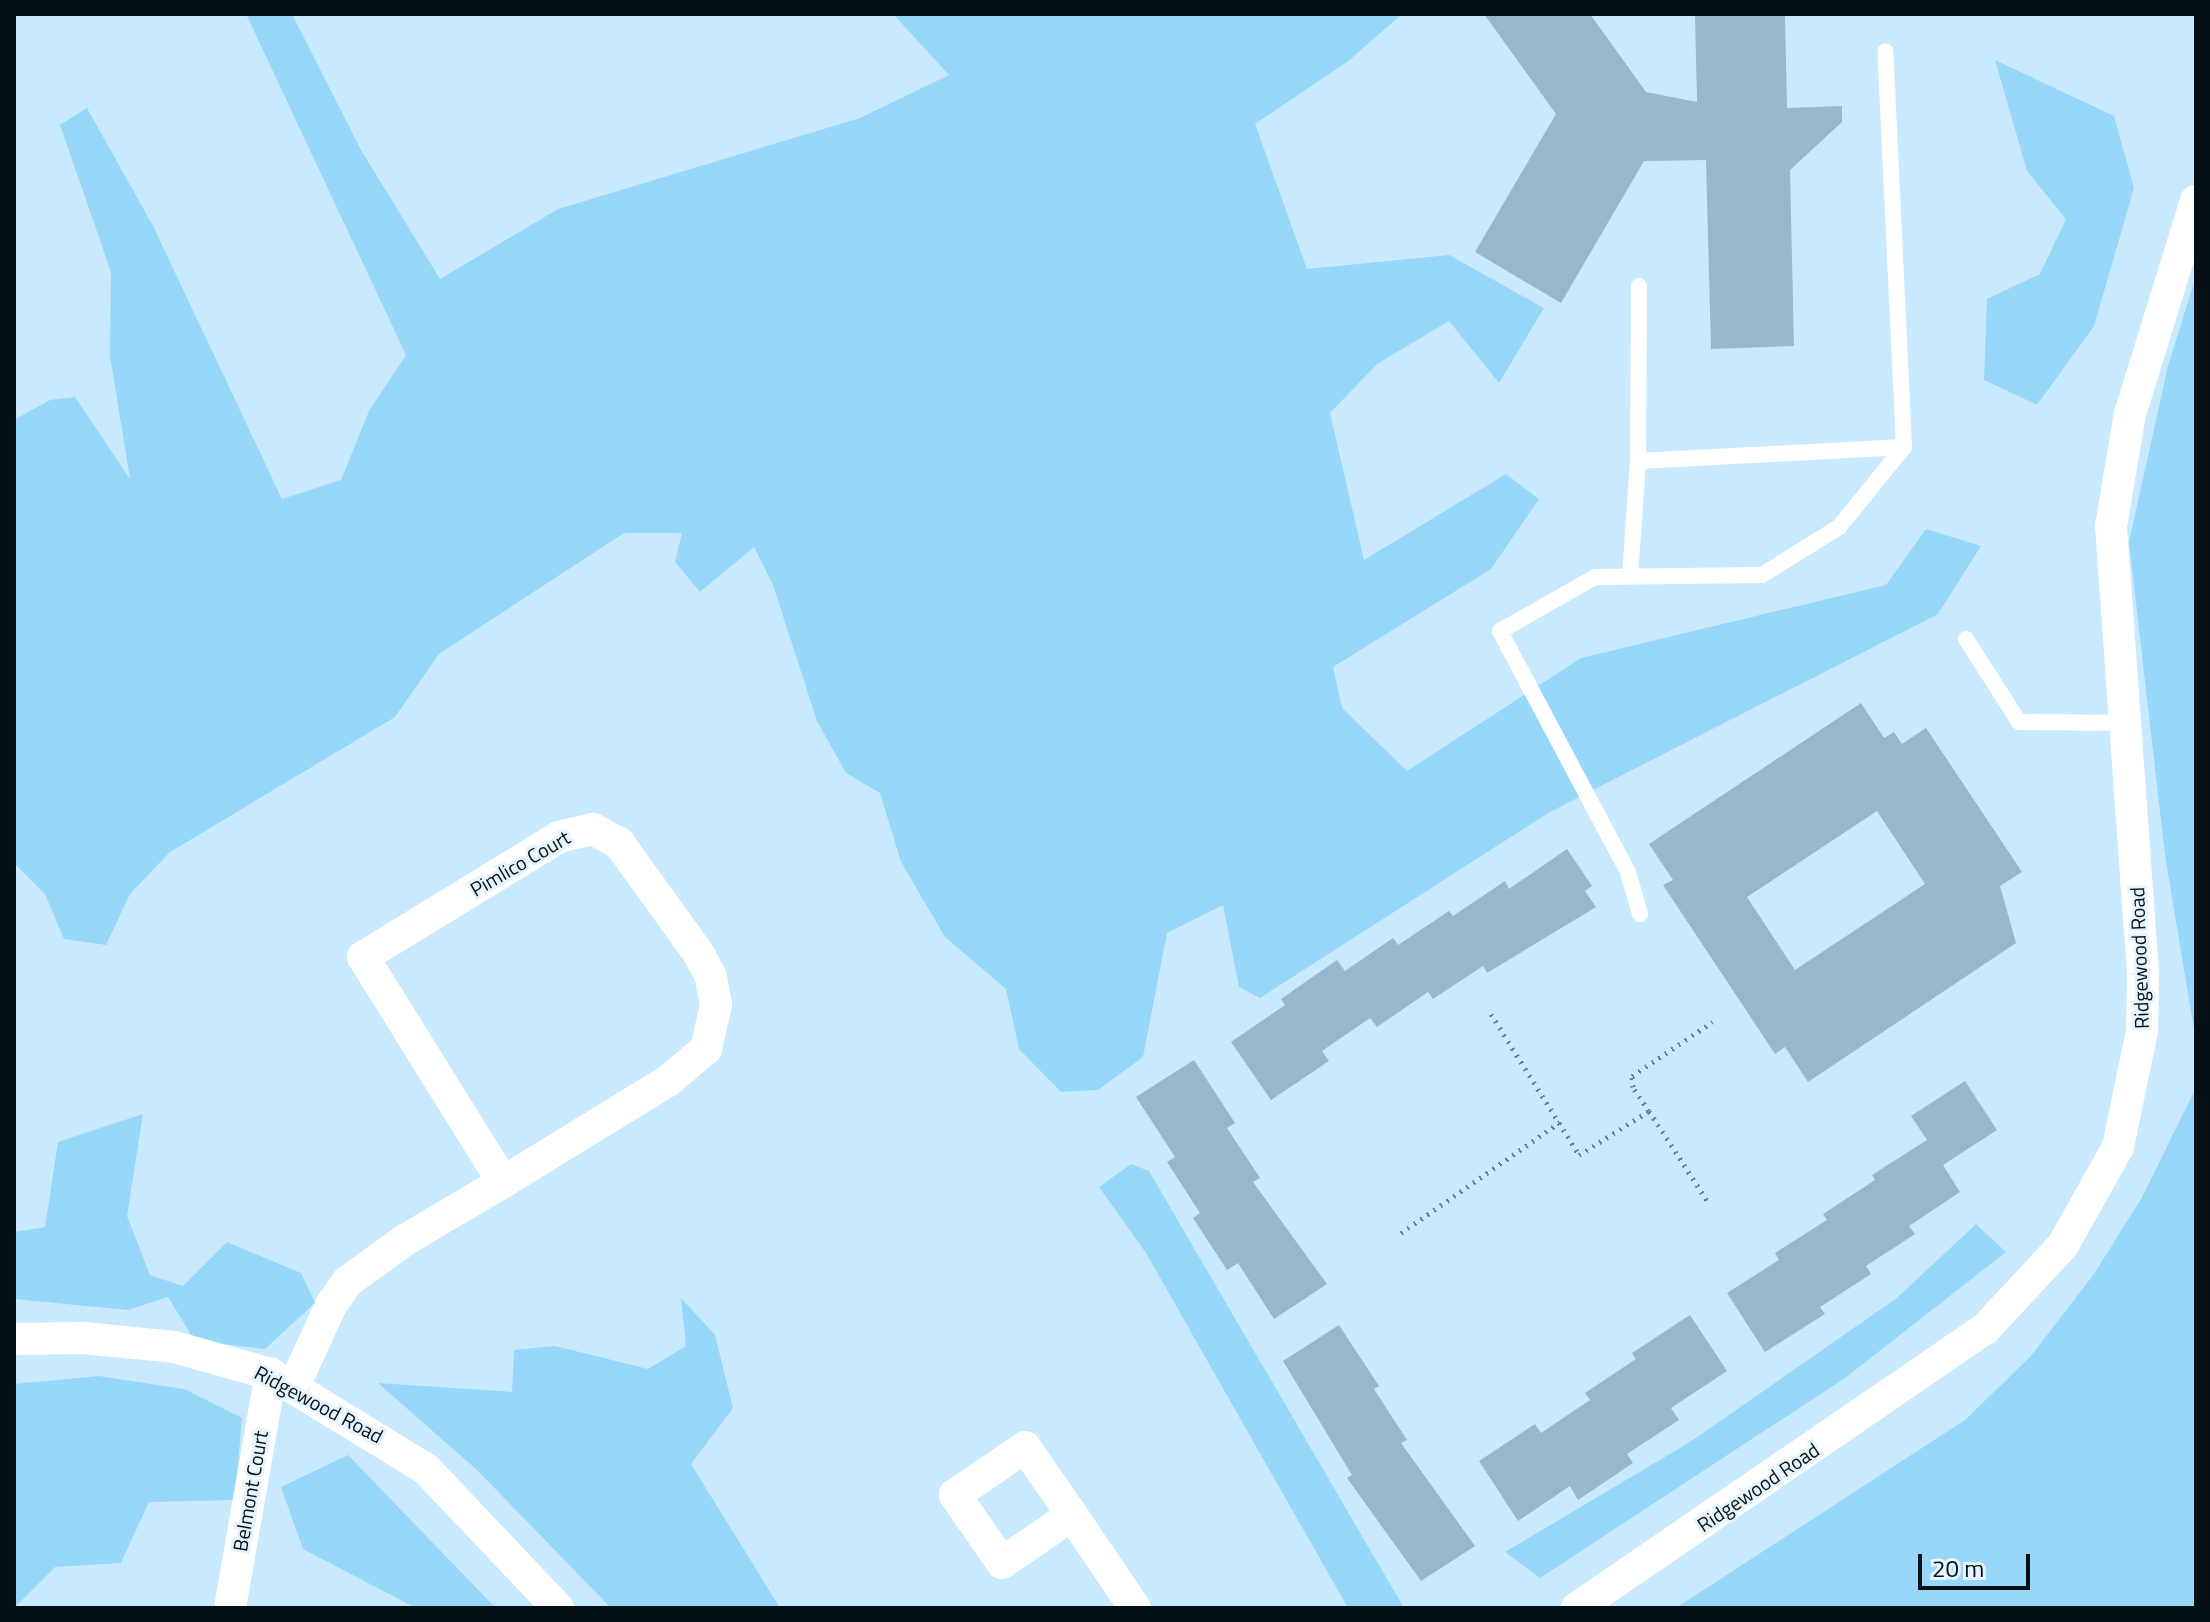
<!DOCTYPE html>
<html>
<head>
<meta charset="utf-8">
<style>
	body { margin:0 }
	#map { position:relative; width:2210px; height:1622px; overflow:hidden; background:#c9eafe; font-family:"Titillium Web",sans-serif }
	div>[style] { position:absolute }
	.green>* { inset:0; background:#97d7fa }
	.building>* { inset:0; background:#97b7ca }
	.path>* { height:5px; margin-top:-2.5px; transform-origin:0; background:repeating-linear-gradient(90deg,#6d8391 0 2px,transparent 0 8px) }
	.lane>* { height:16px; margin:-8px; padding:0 8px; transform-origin:8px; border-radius:8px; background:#fff }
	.street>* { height:32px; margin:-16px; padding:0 16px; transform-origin:16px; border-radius:16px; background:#fff }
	span { translate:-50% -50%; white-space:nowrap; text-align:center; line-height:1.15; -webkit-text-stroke:6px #e7f4fc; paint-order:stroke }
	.street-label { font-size:20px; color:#050f16 }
	.frame { position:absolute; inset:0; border:16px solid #050f16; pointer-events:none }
	.scale { position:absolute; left:1918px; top:1554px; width:112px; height:36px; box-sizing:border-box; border:4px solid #050f16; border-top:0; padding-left:10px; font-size:24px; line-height:28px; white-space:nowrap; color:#050f16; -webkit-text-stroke:6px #e7f4fc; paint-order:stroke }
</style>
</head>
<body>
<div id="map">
	<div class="green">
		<div style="clip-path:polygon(246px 14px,292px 14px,361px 150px,440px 279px,558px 209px,860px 118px,949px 75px,893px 14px,1402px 14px,1347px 62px,1255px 124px,1307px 269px,1449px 255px,1544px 308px,1499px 383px,1449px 321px,1377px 364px,1330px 413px,1364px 560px,1506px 474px,1539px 499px,1491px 569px,1333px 667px,1342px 708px,1407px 771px,1581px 658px,1886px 585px,1926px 529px,1981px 546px,1938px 614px,1548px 813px,1260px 998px,1239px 987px,1223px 905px,1167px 933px,1143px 1057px,1098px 1090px,1061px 1092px,1019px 1049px,1006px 989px,945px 937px,901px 862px,880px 793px,846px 773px,817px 721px,773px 585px,754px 547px,700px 592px,675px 562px,682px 533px,624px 533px,439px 654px,395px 717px,170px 852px,130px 894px,106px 945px,64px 939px,45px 894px,14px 863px,14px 420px,50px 400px,75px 397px,130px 479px,110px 356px,111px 272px,60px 125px,87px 108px,153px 226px,282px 499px,341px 480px,369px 411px,406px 355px)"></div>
		<div style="clip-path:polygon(1995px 60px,2114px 116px,2134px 188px,2094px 326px,2037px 405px,1984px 380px,1987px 299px,2040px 274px,2066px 219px,2027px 171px)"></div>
		<div style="clip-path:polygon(2196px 276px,2196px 1042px,2165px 855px,2129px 542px,2168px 366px)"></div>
		<div style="clip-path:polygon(2196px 1088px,2196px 1608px,1676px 1608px,1965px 1420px,2030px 1357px,2094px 1274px,2141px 1199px)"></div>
		<div style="clip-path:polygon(143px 1114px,127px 1216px,150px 1275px,183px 1286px,227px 1242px,301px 1273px,315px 1303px,265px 1349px,195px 1341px,168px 1297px,128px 1310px,14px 1299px,14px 1232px,45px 1227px,58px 1142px)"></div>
		<div style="clip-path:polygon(1131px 1164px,1149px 1171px,1404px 1608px,1348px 1608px,1146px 1253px,1099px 1187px)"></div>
		<div style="clip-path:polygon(1976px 1224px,2006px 1252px,1845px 1378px,1540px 1578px,1505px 1552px,1690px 1442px,1897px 1298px)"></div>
		<div style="clip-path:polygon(681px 1298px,715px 1335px,733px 1408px,691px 1464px,780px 1608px,611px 1608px,477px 1470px,378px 1383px,512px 1392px,514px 1350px,555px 1346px,648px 1369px,686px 1346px)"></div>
		<div style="clip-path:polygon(99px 1376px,184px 1389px,242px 1418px,235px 1500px,149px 1502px,121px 1563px,55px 1567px,14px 1608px,14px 1384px)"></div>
		<div style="clip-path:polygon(348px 1455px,460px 1571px,496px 1608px,416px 1608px,303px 1549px,281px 1487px)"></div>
	</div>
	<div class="building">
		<div style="clip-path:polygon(1484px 14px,1590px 14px,1646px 92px,1697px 102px,1695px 14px,1785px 14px,1787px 108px,1842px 106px,1842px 122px,1790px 170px,1794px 346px,1711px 349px,1706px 160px,1644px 161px,1561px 303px,1475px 252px,1556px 114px)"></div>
		<div style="clip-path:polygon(evenodd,1861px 703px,1884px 738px,1894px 732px,1902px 744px,1926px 728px,2022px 872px,2000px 886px,2016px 943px,1808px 1082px,1785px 1047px,1775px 1054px,1663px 885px,1673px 880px,1649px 844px,1861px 703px,1877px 811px,1925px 884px,1795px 970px,1747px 897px,1877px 811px)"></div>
		<div style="clip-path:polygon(1567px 849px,1592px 886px,1585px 891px,1596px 907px,1487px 973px,1483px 966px,1433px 999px,1428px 992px,1377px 1027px,1370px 1018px,1322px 1051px,1329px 1061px,1271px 1100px,1231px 1042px,1285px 1005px,1281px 999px,1337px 960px,1345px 971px,1393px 938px,1398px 945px,1449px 911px,1453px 916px,1505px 881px,1509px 889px)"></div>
		<div style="clip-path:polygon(1194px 1060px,1235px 1123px,1227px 1128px,1260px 1178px,1253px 1182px,1327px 1284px,1274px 1319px,1238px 1263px,1227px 1270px,1193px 1218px,1200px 1213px,1167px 1162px,1175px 1157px,1136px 1097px)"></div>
		<div style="clip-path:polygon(1965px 1081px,1997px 1130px,1943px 1165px,1960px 1192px,1909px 1226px,1915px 1234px,1866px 1266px,1871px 1274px,1820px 1307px,1825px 1314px,1765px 1352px,1727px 1293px,1779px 1260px,1775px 1253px,1827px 1220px,1823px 1214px,1875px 1180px,1872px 1175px,1927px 1140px,1911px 1116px)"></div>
		<div style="clip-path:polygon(1690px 1315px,1727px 1371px,1671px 1408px,1679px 1420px,1627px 1454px,1633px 1463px,1578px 1500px,1570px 1486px,1518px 1521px,1479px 1461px,1535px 1424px,1541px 1433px,1590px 1400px,1585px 1393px,1636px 1359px,1632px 1353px)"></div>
		<div style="clip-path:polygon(1339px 1325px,1379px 1386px,1374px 1389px,1407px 1440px,1401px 1443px,1475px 1546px,1421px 1581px,1347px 1478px,1352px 1475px,1283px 1361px)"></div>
	</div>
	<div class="path">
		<div style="left:1491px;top:1014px;width:166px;rotate:58deg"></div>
		<div style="left:1579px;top:1155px;width:83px;rotate:-32.2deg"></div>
		<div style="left:1649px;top:1111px;width:108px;rotate:57deg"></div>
		<div style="left:1649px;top:1111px;width:29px;rotate:-124deg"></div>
		<div style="left:1633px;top:1087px;width:11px;rotate:-95deg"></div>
		<div style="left:1632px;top:1076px;width:97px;rotate:-34deg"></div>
		<div style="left:1401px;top:1233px;width:194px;rotate:-34.9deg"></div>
	</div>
	<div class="lane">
		<div style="left:1638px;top:461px;width:175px;rotate:-89.7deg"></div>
		<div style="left:1630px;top:576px;width:115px;rotate:-86deg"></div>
		<div style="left:1638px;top:461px;width:266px;rotate:-3deg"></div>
		<div style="left:1966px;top:639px;width:98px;rotate:57.4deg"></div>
		<div style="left:2019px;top:722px;width:106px;rotate:0.5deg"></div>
		<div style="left:1640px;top:914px;width:44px;rotate:-105.9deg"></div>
		<div style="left:1628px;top:872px;width:273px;rotate:-118deg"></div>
		<div style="left:1500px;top:631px;width:109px;rotate:-29.6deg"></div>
		<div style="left:1595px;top:577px;width:167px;rotate:-0.7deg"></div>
		<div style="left:1762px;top:575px;width:91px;rotate:-31.9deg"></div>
		<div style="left:1839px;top:527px;width:103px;rotate:-50.9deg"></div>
		<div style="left:1904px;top:447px;width:396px;rotate:-92.7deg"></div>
	</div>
	<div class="street">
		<div style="left:14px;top:1339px;width:69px;rotate:-0.8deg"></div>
		<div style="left:83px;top:1338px;width:91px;rotate:5.6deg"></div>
		<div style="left:174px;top:1347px;width:101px;rotate:15.6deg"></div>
		<div style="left:271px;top:1374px;width:182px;rotate:31.5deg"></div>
		<div style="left:426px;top:1469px;width:192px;rotate:46.5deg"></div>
		<div style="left:294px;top:1386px;width:89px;rotate:-65.4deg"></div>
		<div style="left:331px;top:1305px;width:28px;rotate:-55deg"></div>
		<div style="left:347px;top:1282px;width:72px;rotate:-35.9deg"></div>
		<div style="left:405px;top:1240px;width:114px;rotate:-30.6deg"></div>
		<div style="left:503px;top:1182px;width:193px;rotate:-31.5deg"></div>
		<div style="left:668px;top:1081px;width:50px;rotate:-40.1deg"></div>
		<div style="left:706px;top:1049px;width:45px;rotate:-77.2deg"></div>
		<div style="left:716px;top:1005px;width:28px;rotate:-100deg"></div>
		<div style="left:711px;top:977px;width:26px;rotate:-118deg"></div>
		<div style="left:699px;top:954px;width:137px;rotate:-125.8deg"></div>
		<div style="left:619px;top:843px;width:30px;rotate:-152deg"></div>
		<div style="left:593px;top:829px;width:35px;rotate:167deg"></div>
		<div style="left:559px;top:837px;width:230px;rotate:148.5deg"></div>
		<div style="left:363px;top:957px;width:265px;rotate:58.1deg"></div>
		<div style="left:1072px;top:1515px;width:85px;rotate:145.6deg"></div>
		<div style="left:1002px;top:1563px;width:83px;rotate:-124.7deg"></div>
		<div style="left:955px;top:1495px;width:85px;rotate:-34.4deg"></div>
		<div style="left:1025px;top:1447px;width:83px;rotate:55.3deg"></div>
		<div style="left:1072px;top:1515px;width:112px;rotate:55.9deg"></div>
		<div style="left:230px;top:1608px;width:238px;rotate:-80.1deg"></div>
		<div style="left:1577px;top:1608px;width:494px;rotate:-34.4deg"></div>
		<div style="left:1985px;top:1329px;width:115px;rotate:-47.1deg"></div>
		<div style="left:2063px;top:1245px;width:112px;rotate:-60.7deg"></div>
		<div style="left:2118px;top:1147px;width:118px;rotate:-78.3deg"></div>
		<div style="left:2142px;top:1031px;width:58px;rotate:-89deg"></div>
		<div style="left:2143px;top:973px;width:448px;rotate:-94.1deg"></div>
		<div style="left:2111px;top:526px;width:114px;rotate:-80.4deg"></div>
		<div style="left:2130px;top:414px;width:223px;rotate:-72.8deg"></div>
	</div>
	<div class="street-label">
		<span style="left:520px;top:863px;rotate:-30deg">Pimlico Court</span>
		<span style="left:2139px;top:958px;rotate:-92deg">Ridgewood Road</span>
		<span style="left:319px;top:1404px;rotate:28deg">Ridgewood Road</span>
		<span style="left:1758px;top:1487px;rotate:-34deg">Ridgewood Road</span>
		<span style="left:250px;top:1491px;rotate:-80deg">Belmont Court</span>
	</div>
	<div class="frame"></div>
	<div class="scale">20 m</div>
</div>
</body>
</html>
